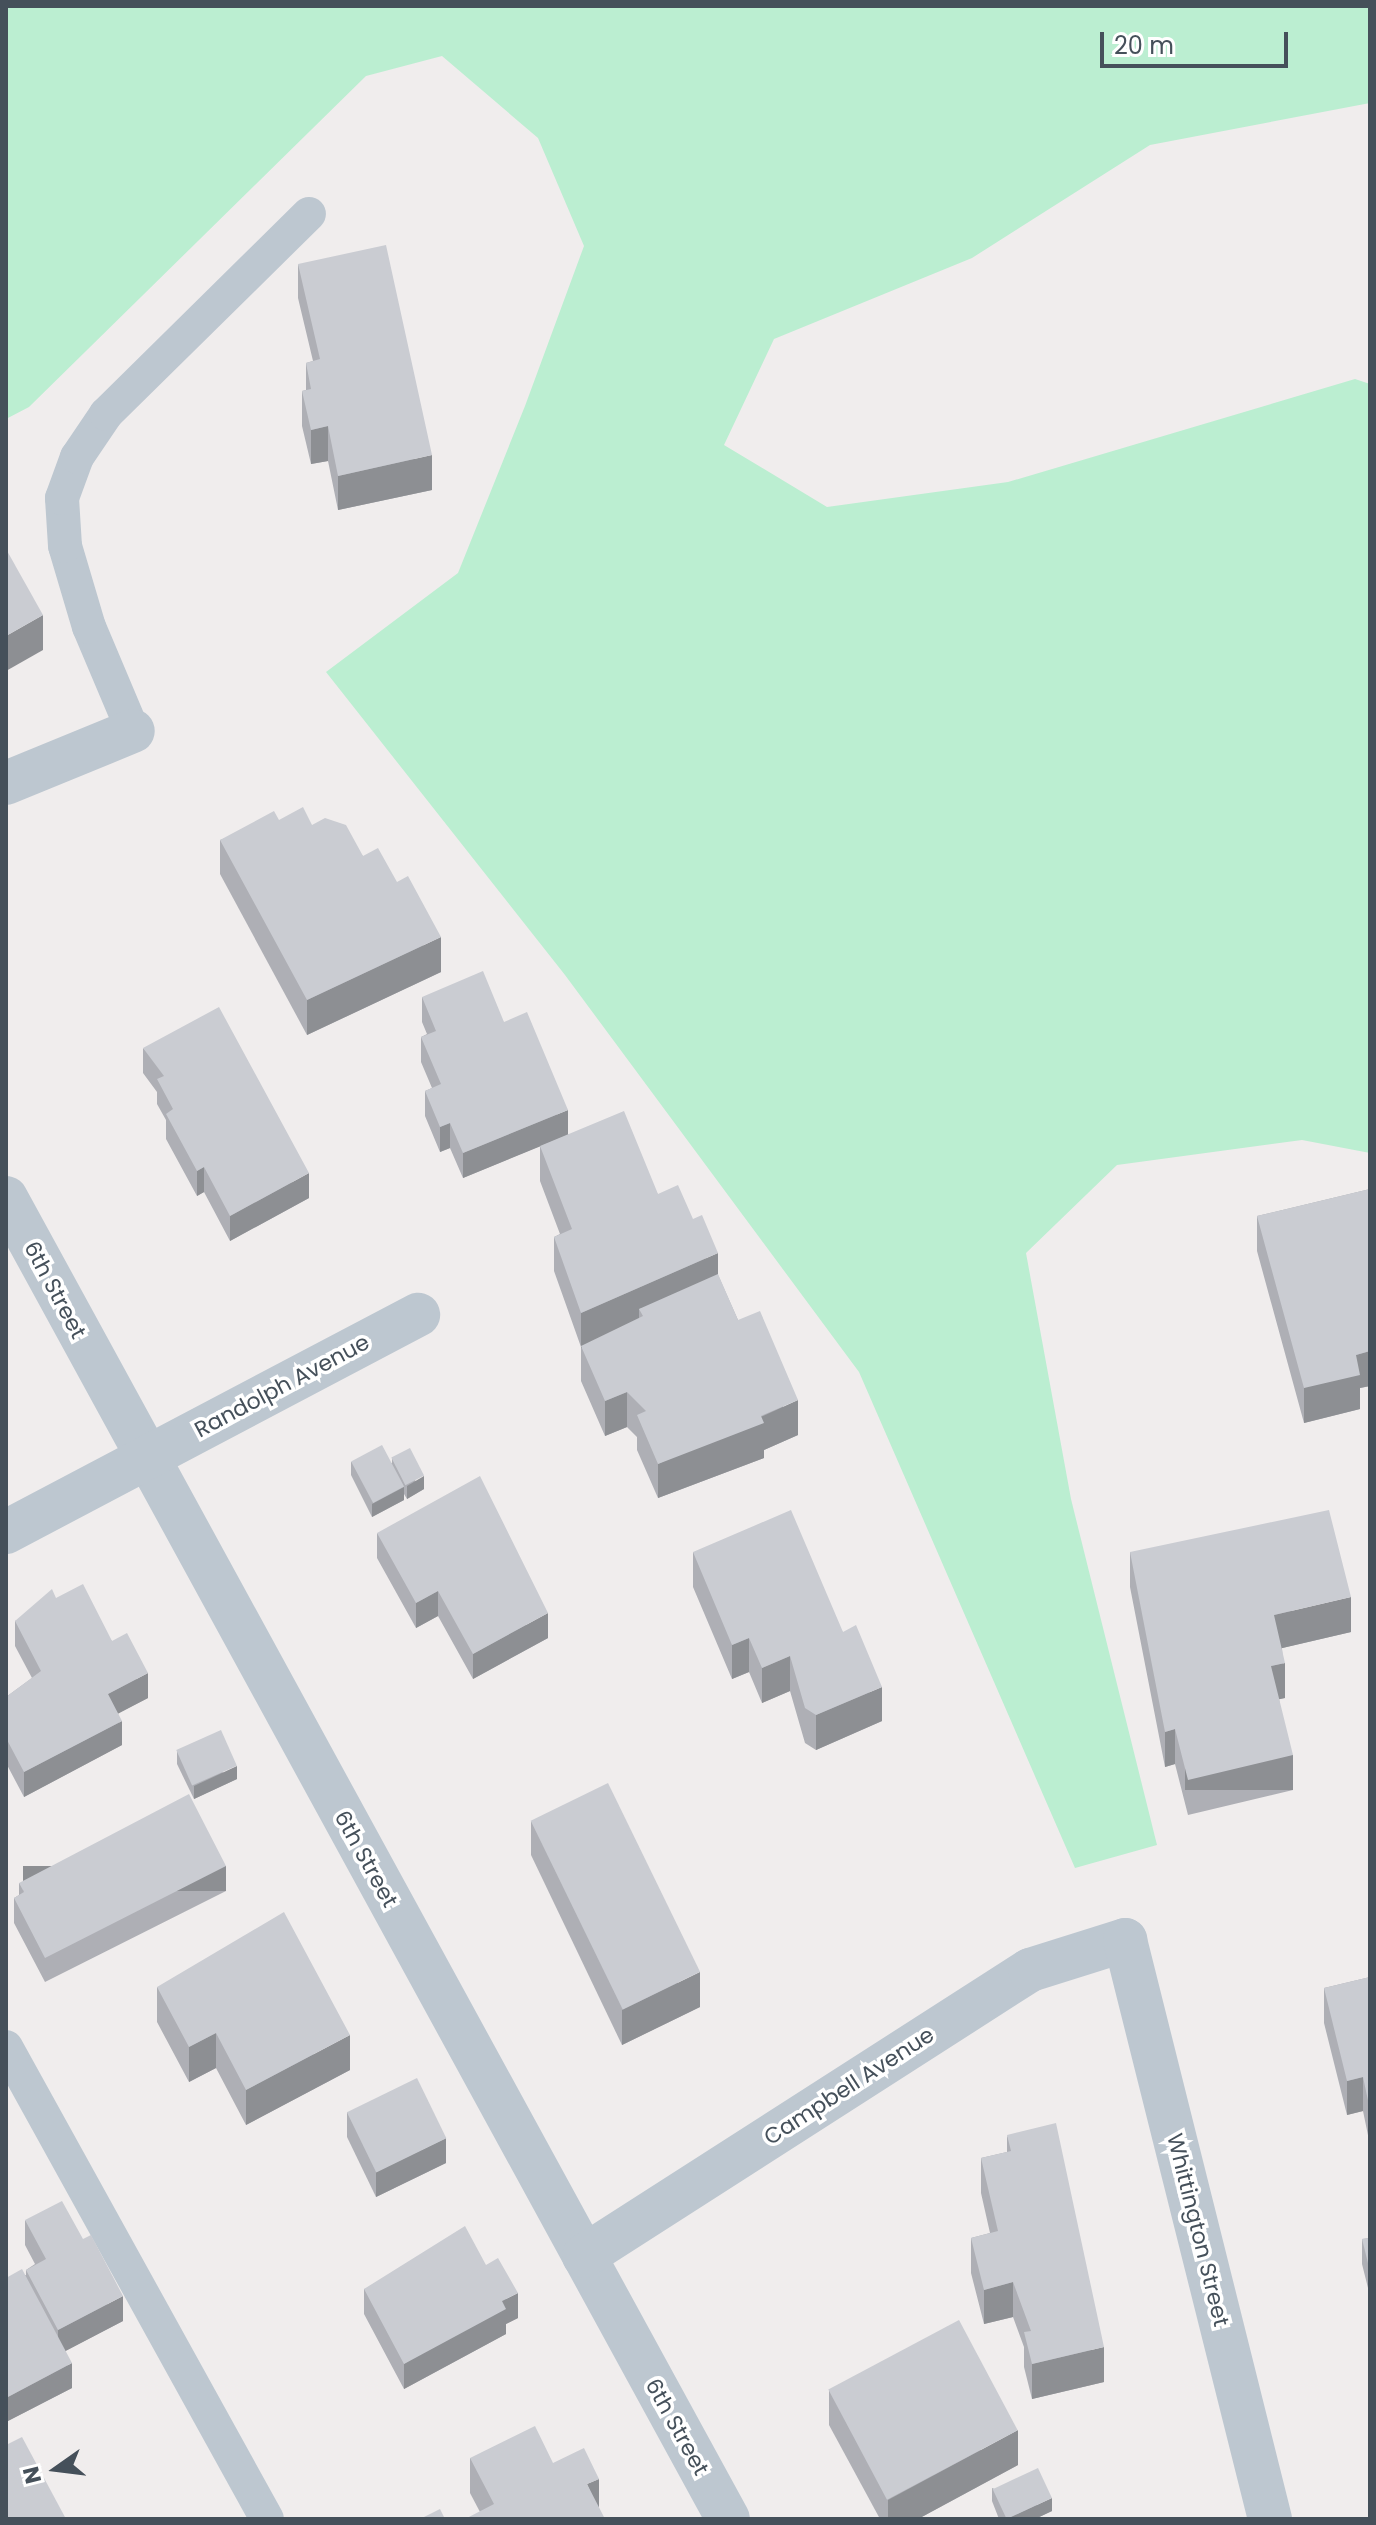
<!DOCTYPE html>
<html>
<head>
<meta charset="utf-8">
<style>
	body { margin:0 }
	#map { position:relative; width:1376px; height:2525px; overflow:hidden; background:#f0eded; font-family:Poppins,sans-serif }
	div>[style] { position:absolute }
	.green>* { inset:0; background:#bbeed1 }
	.lane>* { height:34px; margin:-17px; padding:0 17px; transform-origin:17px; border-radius:17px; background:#bdc7d0 }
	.street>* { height:44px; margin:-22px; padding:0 22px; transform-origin:22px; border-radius:22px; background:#bdc7d0 }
	.wall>* { inset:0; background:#aeafb5 }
	.shaded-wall>* { inset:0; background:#8d8f93; transform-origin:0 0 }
	.building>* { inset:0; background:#caccd2; transform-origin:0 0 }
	span { translate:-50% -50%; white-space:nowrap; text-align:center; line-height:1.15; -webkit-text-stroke:7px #fff; paint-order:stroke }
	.street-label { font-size:22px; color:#45505a }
	.frame { position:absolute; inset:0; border:8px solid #45505a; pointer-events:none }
	.north { position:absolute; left:16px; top:2429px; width:80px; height:80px; -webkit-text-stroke:6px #fff; paint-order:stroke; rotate:256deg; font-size:22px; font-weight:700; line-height:32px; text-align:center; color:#45505a }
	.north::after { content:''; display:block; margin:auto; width:28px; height:36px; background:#45505a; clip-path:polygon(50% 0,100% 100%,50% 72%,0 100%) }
	.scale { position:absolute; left:1100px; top:32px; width:188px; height:36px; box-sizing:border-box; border:4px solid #45505a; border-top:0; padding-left:10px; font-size:24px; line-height:28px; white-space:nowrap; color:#45505a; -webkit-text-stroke:6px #fff; paint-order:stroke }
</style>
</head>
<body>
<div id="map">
	<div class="green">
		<div style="clip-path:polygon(6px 6px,1370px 6px,1370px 103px,1150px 145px,972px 258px,774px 339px,724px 445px,827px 507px,1008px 482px,1355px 379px,1370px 384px,1370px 1153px,1302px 1140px,1117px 1165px,1026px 1253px,1071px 1499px,1157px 1845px,1075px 1868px,859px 1372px,565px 975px,326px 672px,458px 573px,525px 406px,584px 246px,538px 138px,442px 56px,366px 76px,29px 407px,6px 419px)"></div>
	</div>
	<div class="lane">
		<div style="left:133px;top:731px;width:113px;rotate:-112.9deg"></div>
		<div style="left:89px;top:627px;width:84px;rotate:-106.5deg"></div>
		<div style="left:65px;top:546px;width:48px;rotate:-93.6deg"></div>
		<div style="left:62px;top:498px;width:44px;rotate:-69.9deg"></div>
		<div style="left:77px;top:457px;width:52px;rotate:-56deg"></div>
		<div style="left:106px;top:414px;width:285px;rotate:-44.6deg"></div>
		<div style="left:6px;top:2047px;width:539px;rotate:61.06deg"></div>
	</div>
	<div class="street">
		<div style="left:6px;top:783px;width:137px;rotate:-22.3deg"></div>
		<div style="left:6px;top:1198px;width:1505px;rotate:61.34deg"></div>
		<div style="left:6px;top:1532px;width:466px;rotate:-27.8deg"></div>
		<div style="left:584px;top:2256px;width:530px;rotate:-32.67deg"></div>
		<div style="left:1030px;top:1970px;width:100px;rotate:-17.5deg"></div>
		<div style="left:1125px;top:1940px;width:597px;rotate:75.94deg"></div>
	</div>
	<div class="wall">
		<div style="clip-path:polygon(298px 264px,432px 490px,338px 510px,328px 461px,311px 464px,302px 426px,302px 391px,306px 390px,306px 363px,313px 361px,298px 298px)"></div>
		<div style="clip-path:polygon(279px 820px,312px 825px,363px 856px,441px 972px,307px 1035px,220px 874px,220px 840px)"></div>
		<div style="clip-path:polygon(422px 997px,504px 1022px,568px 1134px,658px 1194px,718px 1275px,738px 1320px,798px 1435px,764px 1450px,764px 1458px,658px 1498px,637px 1450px,637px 1437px,627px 1427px,605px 1436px,581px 1381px,581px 1347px,554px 1271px,554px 1237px,560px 1234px,540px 1181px,540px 1146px,463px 1178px,450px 1148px,440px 1152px,425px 1116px,425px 1091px,432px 1088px,421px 1062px,421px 1037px,427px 1034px,422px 1022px)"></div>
		<div style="clip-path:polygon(143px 1048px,309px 1198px,230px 1241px,204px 1192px,197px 1196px,166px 1139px,166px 1120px,157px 1104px,157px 1092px,143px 1073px)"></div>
		<div style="clip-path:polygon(1370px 1189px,1370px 1386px,1360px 1388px,1360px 1409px,1304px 1423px,1257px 1251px,1257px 1216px)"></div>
		<div style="clip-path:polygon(392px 1458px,424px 1489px,407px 1499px,404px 1494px,404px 1500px,372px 1517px,351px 1475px,351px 1462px,392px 1463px)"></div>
		<div style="clip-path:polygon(377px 1533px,548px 1638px,473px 1679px,438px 1616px,416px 1628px,377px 1558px)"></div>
		<div style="clip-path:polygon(693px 1552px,843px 1632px,882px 1721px,816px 1750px,805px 1743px,790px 1691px,762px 1703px,749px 1672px,732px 1679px,693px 1587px)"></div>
		<div style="clip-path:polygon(1130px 1552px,1351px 1632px,1282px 1648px,1285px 1698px,1279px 1699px,1293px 1790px,1188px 1815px,1175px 1764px,1165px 1767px,1130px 1587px)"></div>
		<div style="clip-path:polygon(56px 1598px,112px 1641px,148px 1698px,118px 1713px,122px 1745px,24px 1797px,6px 1763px,6px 1697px,32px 1678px,15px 1646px,15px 1621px)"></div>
		<div style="clip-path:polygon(177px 1751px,237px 1779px,194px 1799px,177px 1764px)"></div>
		<div style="clip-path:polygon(531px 1821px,700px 2007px,622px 2045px,531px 1855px)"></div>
		<div style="clip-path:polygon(19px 1883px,226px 1891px,45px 1982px,14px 1923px,14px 1898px,19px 1895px)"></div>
		<div style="clip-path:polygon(1370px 1977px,1370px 2145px,1363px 2111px,1347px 2115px,1324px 2023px,1324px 1988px)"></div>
		<div style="clip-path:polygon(157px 1987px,350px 2070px,246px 2125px,216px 2068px,189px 2082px,157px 2022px)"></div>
		<div style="clip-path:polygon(347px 2112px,446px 2163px,376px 2197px,347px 2137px)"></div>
		<div style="clip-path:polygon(1007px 2135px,1104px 2382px,1032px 2399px,1024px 2367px,1024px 2347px,1013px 2317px,984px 2324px,971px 2273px,971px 2238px,990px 2233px,981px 2193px,981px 2158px,1007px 2152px)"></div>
		<div style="clip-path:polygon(25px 2220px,123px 2321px,65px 2351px,72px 2388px,6px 2422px,6px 2278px,26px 2275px,26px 2270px,35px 2264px,25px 2245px)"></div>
		<div style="clip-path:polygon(1370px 2238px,1370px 2296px,1362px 2264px,1362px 2239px)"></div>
		<div style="clip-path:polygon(486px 2265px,518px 2318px,506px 2324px,506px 2334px,404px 2389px,364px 2314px,364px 2289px)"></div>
		<div style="clip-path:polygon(829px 2390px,1018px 2465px,918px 2519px,880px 2519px,829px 2425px)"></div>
		<div style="clip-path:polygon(470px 2458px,553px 2463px,599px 2479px,480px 2512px,470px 2493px)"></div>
		<div style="clip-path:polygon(992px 2488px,1052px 2511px,1035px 2519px,999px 2519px,992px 2501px)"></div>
	</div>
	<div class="shaded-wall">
		<div style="clip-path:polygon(328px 426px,328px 461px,311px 464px,311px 430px)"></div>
		<div style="clip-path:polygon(432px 455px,432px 490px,338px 510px,338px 476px)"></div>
		<div style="clip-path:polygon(43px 615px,43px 650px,6px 671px,6px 636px)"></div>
		<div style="clip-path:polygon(441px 937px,441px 972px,307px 1035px,307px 1000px)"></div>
		<div style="clip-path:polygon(568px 1110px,568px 1135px,463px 1178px,463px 1153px)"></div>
		<div style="clip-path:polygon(450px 1123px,450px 1148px,440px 1152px,440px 1127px)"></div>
		<div style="clip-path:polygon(204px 1167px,204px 1192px,197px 1196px,197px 1171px)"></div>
		<div style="clip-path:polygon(309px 1173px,309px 1198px,230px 1241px,230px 1216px)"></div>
		<div style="clip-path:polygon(718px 1253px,718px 1288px,639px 1309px,639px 1323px,581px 1348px,581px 1313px)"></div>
		<div style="clip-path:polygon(1370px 1351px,1370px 1386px,1360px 1388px,1360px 1409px,1304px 1423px,1304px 1388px,1356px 1355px)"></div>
		<div style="clip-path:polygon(627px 1392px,627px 1427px,605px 1436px,605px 1401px)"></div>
		<div style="clip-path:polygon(798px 1400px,798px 1435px,764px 1450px,764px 1458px,658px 1498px,658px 1464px)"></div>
		<div style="clip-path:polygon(424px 1476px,424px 1489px,407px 1499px,407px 1486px)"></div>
		<div style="clip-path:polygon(404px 1487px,404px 1500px,372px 1517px,372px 1504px)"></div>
		<div style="clip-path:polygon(438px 1591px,438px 1616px,416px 1628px,416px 1603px)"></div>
		<div style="clip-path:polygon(1351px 1597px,1351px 1632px,1274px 1650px,1274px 1615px)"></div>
		<div style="clip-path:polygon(548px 1613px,548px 1638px,473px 1679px,473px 1654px)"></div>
		<div style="clip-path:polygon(749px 1638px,749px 1672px,732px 1679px,732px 1645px)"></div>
		<div style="clip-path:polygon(790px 1656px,790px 1691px,762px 1703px,762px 1668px)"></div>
		<div style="clip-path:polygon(1285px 1663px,1285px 1698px,1271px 1701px,1271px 1666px)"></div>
		<div style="clip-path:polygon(148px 1673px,148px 1698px,108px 1719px,108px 1694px)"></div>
		<div style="clip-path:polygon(882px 1687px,882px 1721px,816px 1750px,816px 1715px)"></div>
		<div style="clip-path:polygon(122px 1721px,122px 1745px,24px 1797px,24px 1772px)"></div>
		<div style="clip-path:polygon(1175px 1729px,1175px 1764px,1165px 1767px,1165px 1732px)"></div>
		<div style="left:1293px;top:1755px;width:35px;height:108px;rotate:90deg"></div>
		<div style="clip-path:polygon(237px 1766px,237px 1779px,194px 1799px,194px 1786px)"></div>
		<div style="left:226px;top:1866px;width:25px;height:203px;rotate:90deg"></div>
		<div style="clip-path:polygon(700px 1972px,700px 2007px,622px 2045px,622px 2010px)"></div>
		<div style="clip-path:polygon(216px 2033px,216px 2068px,189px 2082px,189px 2047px)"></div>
		<div style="clip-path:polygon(350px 2035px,350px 2070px,246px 2125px,246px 2090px)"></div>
		<div style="clip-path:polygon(1363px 2077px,1363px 2111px,1347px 2115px,1347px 2081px)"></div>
		<div style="clip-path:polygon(446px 2138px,446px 2163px,376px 2197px,376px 2172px)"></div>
		<div style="clip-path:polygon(1013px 2282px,1013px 2317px,984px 2324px,984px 2290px)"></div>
		<div style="clip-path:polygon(518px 2293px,518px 2318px,506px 2324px,506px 2334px,404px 2389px,404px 2364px,502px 2301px)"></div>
		<div style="clip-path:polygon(123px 2296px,123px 2321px,58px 2355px,58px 2330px)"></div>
		<div style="clip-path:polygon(1104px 2347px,1104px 2382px,1032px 2399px,1032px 2364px)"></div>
		<div style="clip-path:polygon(72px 2363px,72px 2388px,6px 2422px,6px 2398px)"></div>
		<div style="clip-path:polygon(1018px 2430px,1018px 2465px,918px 2519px,888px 2519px,888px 2500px)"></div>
		<div style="clip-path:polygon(599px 2479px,599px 2514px,587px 2484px)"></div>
		<div style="clip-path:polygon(1052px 2498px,1052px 2511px,1035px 2519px,1006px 2519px)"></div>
	</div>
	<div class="building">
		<div style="clip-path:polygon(386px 245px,432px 455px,338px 476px,328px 426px,311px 430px,302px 391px,311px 389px,306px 363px,320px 359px,298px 264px)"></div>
		<div style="clip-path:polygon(6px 549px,43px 615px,6px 636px)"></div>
		<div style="clip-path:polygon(303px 807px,312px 825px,325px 818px,346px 825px,363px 856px,378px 848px,397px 882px,408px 876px,441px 937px,307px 1000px,220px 840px,274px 811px,279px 820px)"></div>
		<div style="clip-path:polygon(483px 971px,504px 1022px,527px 1012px,568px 1110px,463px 1153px,450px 1123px,440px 1127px,425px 1091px,441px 1084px,421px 1037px,436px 1031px,422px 997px)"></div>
		<div style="clip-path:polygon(219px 1007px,309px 1173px,230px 1216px,204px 1167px,197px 1171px,166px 1114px,173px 1109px,157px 1079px,164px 1076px,143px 1048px)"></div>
		<div style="clip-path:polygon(624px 1111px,658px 1194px,678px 1185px,693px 1219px,702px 1215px,718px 1253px,581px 1313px,554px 1237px,572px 1229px,540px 1146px)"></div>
		<div style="clip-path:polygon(1370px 1189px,1370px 1351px,1356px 1355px,1360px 1375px,1304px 1388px,1257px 1216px)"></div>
		<div style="clip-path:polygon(718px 1274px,738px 1320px,760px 1311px,798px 1400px,761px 1416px,764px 1423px,658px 1464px,637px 1415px,646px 1411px,627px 1392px,605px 1401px,581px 1346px,643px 1316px,639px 1309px)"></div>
		<div style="left:382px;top:1445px;width:47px;height:35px;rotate:62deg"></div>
		<div style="left:410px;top:1448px;width:31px;height:21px;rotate:63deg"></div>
		<div style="clip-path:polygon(480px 1476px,548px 1613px,473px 1654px,438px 1591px,416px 1603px,377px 1533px)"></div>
		<div style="clip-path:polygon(791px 1510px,843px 1632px,856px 1625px,882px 1687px,816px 1715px,805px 1708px,790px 1656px,762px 1668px,749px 1638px,732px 1645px,693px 1552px)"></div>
		<div style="clip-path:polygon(1329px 1510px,1351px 1597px,1274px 1615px,1285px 1663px,1271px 1666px,1293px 1755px,1188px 1780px,1175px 1729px,1165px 1732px,1130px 1552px)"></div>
		<div style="clip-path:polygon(83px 1584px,112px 1641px,127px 1633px,148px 1673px,108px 1694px,122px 1721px,24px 1772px,6px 1738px,6px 1697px,41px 1671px,15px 1621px,52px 1589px,56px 1598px)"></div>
		<div style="left:221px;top:1730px;width:39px;height:49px;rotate:66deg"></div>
		<div style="left:608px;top:1783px;width:210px;height:86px;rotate:64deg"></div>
		<div style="clip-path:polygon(189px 1794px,226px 1866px,45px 1958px,14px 1898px,24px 1892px,19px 1883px)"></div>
		<div style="clip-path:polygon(284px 1912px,350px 2035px,246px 2090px,216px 2033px,189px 2047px,157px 1987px)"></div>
		<div style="clip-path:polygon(1370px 1977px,1370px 2110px,1363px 2077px,1347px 2081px,1324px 1988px)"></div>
		<div style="left:417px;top:2078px;width:67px;height:78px;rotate:64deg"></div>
		<div style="clip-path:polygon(1056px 2123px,1104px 2347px,1032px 2364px,1024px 2332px,1031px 2331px,1013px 2282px,984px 2290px,971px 2238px,998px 2231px,981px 2158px,1011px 2151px,1007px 2135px)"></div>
		<div style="clip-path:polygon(62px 2201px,83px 2239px,91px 2235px,123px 2296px,58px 2330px,26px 2270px,46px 2259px,25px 2220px)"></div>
		<div style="clip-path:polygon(465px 2226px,486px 2265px,498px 2258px,518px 2293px,502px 2301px,506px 2309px,404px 2364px,364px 2289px)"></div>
		<div style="clip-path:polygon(1370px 2238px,1370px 2271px,1362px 2239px)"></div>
		<div style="clip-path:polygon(22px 2269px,72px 2363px,6px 2398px,6px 2278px)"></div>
		<div style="left:959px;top:2320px;width:125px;height:148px;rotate:62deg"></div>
		<div style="clip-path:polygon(535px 2426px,553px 2463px,584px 2448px,599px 2479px,587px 2484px,605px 2519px,465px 2519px,494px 2504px,470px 2458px)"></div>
		<div style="clip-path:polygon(22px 2437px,66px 2519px,6px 2519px,6px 2445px)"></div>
		<div style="left:1038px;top:2468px;width:33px;height:50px;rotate:65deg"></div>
		<div style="clip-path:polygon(440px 2509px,445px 2519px,420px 2519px)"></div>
	</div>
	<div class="street-label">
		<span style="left:55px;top:1290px;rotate:62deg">6th Street</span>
		<span style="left:282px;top:1386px;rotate:-28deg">Randolph Avenue</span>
		<span style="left:366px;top:1859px;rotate:61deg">6th Street</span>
		<span style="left:849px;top:2086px;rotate:-33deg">Campbell Avenue</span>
		<span style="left:1198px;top:2230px;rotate:76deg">Whittington Street</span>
		<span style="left:677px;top:2427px;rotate:61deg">6th Street</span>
	</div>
	<div class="frame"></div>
	<div class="north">N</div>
	<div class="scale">20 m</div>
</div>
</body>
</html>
